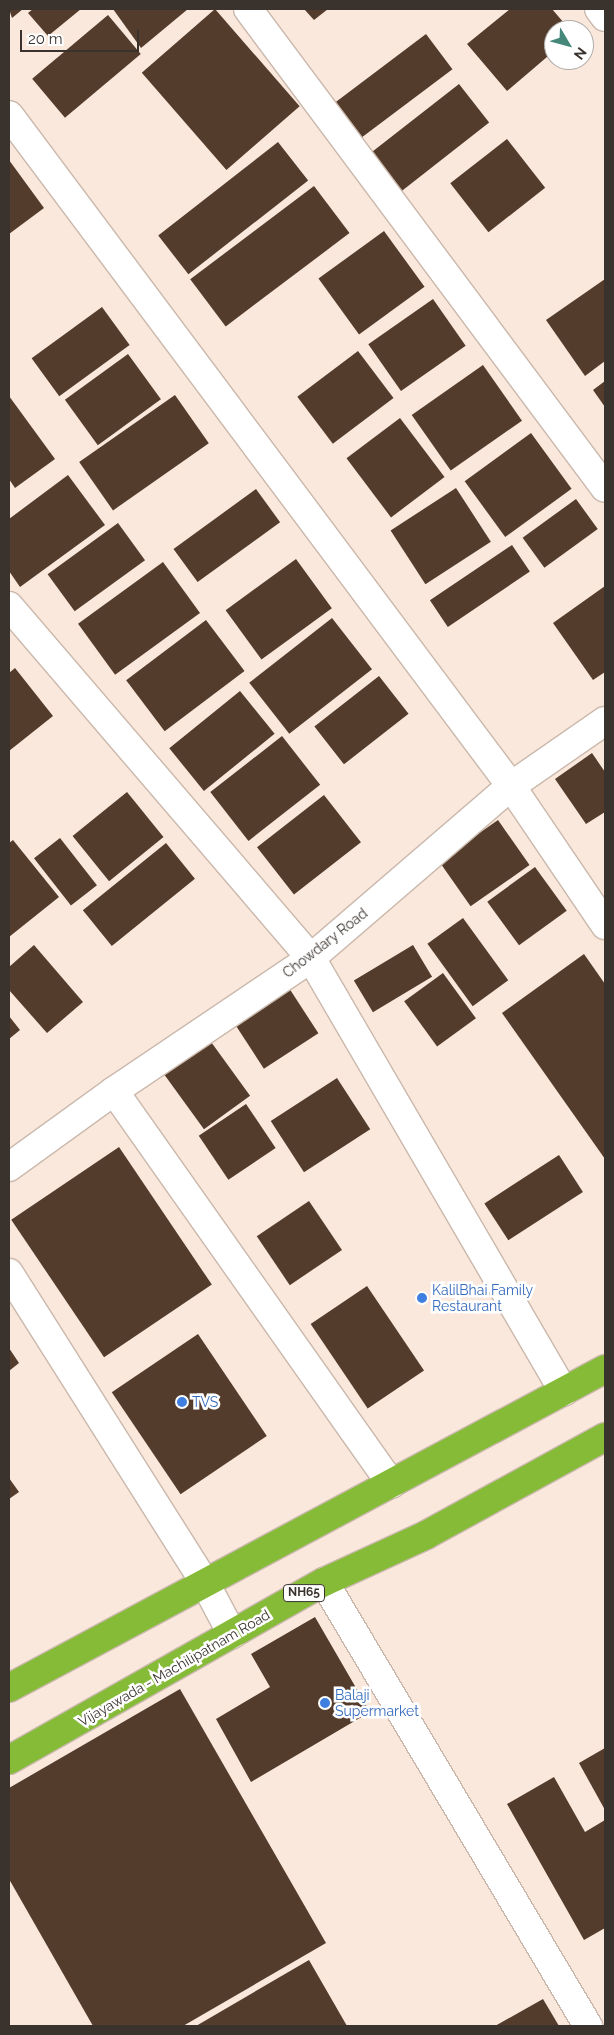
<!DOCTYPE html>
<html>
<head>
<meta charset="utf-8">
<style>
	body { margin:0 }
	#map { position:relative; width:614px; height:2035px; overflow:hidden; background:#fbe8dc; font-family:Raleway,sans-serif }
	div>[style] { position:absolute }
	.building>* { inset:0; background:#533c2c; transform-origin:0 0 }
	.roads { filter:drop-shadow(1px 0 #cab8ac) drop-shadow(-1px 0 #cab8ac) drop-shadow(0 1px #cab8ac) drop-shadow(0 -1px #cab8ac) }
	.minor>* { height:28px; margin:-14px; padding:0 14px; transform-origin:14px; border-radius:14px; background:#fff }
	.highway>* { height:28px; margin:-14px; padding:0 14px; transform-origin:14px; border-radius:14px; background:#85bb37 }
	.dots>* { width:14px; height:14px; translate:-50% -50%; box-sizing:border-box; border:2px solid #fff; border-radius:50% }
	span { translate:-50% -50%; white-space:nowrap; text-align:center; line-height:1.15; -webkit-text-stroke:5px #fff; paint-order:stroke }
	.shield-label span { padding:1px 4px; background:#fff; border:1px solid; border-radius:4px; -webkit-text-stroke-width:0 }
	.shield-label { font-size:12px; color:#39322d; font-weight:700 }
	.street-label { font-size:14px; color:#39322d }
	.shop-label { font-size:14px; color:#366cbe }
	.left { translate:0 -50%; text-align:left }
	.frame { position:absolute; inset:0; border:10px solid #39322d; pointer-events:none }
	.north { position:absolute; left:544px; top:20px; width:50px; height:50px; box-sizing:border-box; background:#fff; border:1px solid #b0adab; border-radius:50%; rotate:127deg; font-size:14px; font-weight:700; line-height:20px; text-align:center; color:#39322d }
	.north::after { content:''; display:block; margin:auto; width:18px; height:22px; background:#458879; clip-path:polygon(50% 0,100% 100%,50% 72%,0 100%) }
	.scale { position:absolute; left:20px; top:30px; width:119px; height:22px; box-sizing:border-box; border:2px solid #39322d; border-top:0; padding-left:6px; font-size:15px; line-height:18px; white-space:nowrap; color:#39322d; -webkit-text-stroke:4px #fff; paint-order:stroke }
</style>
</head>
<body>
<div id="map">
	<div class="building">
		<div style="clip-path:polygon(9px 9px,23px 9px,12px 18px)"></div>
		<div style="clip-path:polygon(33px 9px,81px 9px,48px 36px,28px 13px)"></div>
		<div style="clip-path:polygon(113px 9px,188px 9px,141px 48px)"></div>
		<div style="left:215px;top:9px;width:129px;height:97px;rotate:49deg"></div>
		<div style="clip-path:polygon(304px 9px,328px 9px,314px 20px)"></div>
		<div style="clip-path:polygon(510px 9px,552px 9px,570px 30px,554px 30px,554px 51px,507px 91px,467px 44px)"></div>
		<div style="left:108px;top:15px;width:51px;height:99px;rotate:50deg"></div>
		<div style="left:426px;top:34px;width:44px;height:115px;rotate:53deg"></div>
		<div style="left:459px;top:84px;width:49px;height:113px;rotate:52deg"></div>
		<div style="left:507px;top:139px;width:62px;height:72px;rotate:52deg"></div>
		<div style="left:278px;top:142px;width:49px;height:152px;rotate:52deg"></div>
		<div style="clip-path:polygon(9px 160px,44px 208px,9px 234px)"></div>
		<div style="left:314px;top:186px;width:59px;height:155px;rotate:53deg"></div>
		<div style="left:384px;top:231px;width:69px;height:81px;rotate:54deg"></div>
		<div style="clip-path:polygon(605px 279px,605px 361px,585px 376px,546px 320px)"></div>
		<div style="left:433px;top:299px;width:57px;height:79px;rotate:55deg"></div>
		<div style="left:102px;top:307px;width:47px;height:87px;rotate:54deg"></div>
		<div style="left:358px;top:351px;width:59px;height:76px;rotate:53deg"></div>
		<div style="left:128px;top:354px;width:56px;height:78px;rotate:54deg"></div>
		<div style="left:483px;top:365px;width:68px;height:87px;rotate:55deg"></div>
		<div style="clip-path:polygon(605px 381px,605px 407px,593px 390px)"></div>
		<div style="left:175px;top:395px;width:59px;height:117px;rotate:55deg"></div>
		<div style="clip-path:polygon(9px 396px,55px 459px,15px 488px,9px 479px)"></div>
		<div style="left:400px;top:418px;width:74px;height:67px;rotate:53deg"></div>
		<div style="left:531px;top:433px;width:69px;height:82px;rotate:54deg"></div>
		<div style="clip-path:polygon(68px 475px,105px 525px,20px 587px,9px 571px,9px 519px)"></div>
		<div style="left:456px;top:488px;width:64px;height:78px;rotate:57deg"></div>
		<div style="left:256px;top:489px;width:41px;height:102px;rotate:54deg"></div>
		<div style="left:576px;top:499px;width:37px;height:66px;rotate:54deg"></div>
		<div style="left:118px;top:523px;width:46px;height:87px;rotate:54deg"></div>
		<div style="left:512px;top:545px;width:32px;height:99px;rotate:56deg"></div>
		<div style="left:296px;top:559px;width:61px;height:87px;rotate:54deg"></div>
		<div style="left:163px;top:562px;width:63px;height:105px;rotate:54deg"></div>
		<div style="clip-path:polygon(605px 586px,605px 672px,593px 680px,553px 623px)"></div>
		<div style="left:332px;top:618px;width:65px;height:105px;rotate:52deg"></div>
		<div style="left:206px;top:620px;width:64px;height:100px;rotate:53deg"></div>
		<div style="clip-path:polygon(15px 668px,53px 716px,9px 751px,9px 673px)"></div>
		<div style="left:379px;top:676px;width:48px;height:82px;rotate:52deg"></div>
		<div style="left:240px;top:691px;width:55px;height:91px;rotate:51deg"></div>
		<div style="left:282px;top:736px;width:62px;height:91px;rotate:52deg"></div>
		<div style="clip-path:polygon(592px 753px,605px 772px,605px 812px,586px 824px,555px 779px)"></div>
		<div style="left:127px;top:792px;width:58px;height:70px;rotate:51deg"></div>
		<div style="left:324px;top:795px;width:60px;height:85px;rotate:52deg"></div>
		<div style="left:498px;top:820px;width:55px;height:72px;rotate:55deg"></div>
		<div style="left:60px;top:838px;width:60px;height:33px;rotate:52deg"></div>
		<div style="clip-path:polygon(13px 840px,59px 897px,9px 937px,9px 843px)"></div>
		<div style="left:166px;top:843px;width:46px;height:107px;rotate:51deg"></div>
		<div style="left:535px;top:867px;width:54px;height:59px;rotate:54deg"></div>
		<div style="left:463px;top:918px;width:77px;height:44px;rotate:54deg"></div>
		<div style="clip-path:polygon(34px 945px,83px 1002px,47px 1033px,9px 990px,9px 967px)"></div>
		<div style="left:413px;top:945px;width:37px;height:69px;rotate:59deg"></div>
		<div style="clip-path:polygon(584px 954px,605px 984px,605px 1159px,502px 1013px)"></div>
		<div style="left:443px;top:973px;width:56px;height:48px;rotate:54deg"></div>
		<div style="left:289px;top:988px;width:54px;height:65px;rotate:57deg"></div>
		<div style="clip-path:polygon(9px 1016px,20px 1030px,9px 1039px)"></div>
		<div style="left:206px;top:1035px;width:75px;height:57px;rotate:54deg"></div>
		<div style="left:337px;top:1078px;width:61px;height:79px;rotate:57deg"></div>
		<div style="left:246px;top:1104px;width:53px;height:57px;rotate:56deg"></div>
		<div style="left:119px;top:1147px;width:166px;height:130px;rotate:56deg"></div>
		<div style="left:559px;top:1155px;width:44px;height:89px;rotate:57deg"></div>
		<div style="left:309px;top:1201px;width:59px;height:63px;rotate:56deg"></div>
		<div style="left:367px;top:1286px;width:102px;height:68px;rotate:56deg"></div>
		<div style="left:198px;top:1334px;width:123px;height:104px;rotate:56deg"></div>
		<div style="clip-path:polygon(9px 1348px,19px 1363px,9px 1371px)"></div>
		<div style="clip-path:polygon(9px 1478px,19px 1492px,9px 1499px)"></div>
		<div style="clip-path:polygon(315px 1617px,370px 1712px,251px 1782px,216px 1719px,270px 1687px,251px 1654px)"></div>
		<div style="clip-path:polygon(180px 1689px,326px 1943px,183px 2026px,93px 2026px,9px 1879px,9px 1788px)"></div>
		<div style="clip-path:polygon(605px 1748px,605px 1810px,579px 1763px)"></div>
		<div style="clip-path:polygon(554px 1777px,585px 1832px,605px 1820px,605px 1928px,584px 1940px,507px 1804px)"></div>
		<div style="clip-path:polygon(309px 1960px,347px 2026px,196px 2026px)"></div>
		<div style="clip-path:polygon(543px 1999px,559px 2026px,495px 2026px)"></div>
	</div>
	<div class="roads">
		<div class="minor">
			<div style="left:248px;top:9px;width:597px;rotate:53.3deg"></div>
			<div style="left:599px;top:9px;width:10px;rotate:53deg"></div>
			<div style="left:9px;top:115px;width:838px;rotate:53.2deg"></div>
			<div style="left:511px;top:786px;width:168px;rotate:55.9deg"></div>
			<div style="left:9px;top:606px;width:464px;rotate:49.4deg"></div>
			<div style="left:311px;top:958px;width:502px;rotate:59.76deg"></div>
			<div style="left:114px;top:1091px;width:481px;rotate:54.8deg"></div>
			<div style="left:9px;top:1167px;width:130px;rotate:-35.9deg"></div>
			<div style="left:114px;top:1091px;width:238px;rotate:-34deg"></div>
			<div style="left:311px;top:958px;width:264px;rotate:-40.7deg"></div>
			<div style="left:511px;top:786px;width:114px;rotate:-34.7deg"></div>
			<div style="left:9px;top:1273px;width:367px;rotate:57.7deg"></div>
			<div style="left:205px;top:1583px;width:58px;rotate:62.1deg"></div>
			<div style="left:324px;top:1582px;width:517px;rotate:59.26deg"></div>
		</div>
		<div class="highway">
			<div style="left:9px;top:1688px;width:676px;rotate:-28.16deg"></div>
			<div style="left:9px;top:1760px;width:362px;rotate:-29.5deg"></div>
			<div style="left:324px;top:1582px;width:112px;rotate:-24.7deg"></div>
			<div style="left:426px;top:1535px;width:204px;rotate:-28.7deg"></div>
		</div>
	</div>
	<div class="dots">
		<div style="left:422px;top:1298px;background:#3f7fe0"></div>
		<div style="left:182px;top:1402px;background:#3f7fe0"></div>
		<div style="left:325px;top:1703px;background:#3f7fe0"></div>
	</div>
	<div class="shield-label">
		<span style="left:304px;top:1593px">NH65</span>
	</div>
	<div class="street-label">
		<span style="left:325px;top:943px;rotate:-38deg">Chowdary Road</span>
		<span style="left:174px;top:1668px;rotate:-30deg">Vijayawada - Machilipatnam Road</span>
	</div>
	<div class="shop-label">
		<span class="left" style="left:432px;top:1298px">KalilBhai Family<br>Restaurant</span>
		<span class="left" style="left:192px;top:1402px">TVS</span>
		<span class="left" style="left:335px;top:1703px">Balaji<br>Supermarket</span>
	</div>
	<div class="frame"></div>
	<div class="north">N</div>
	<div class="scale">20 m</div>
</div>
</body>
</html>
